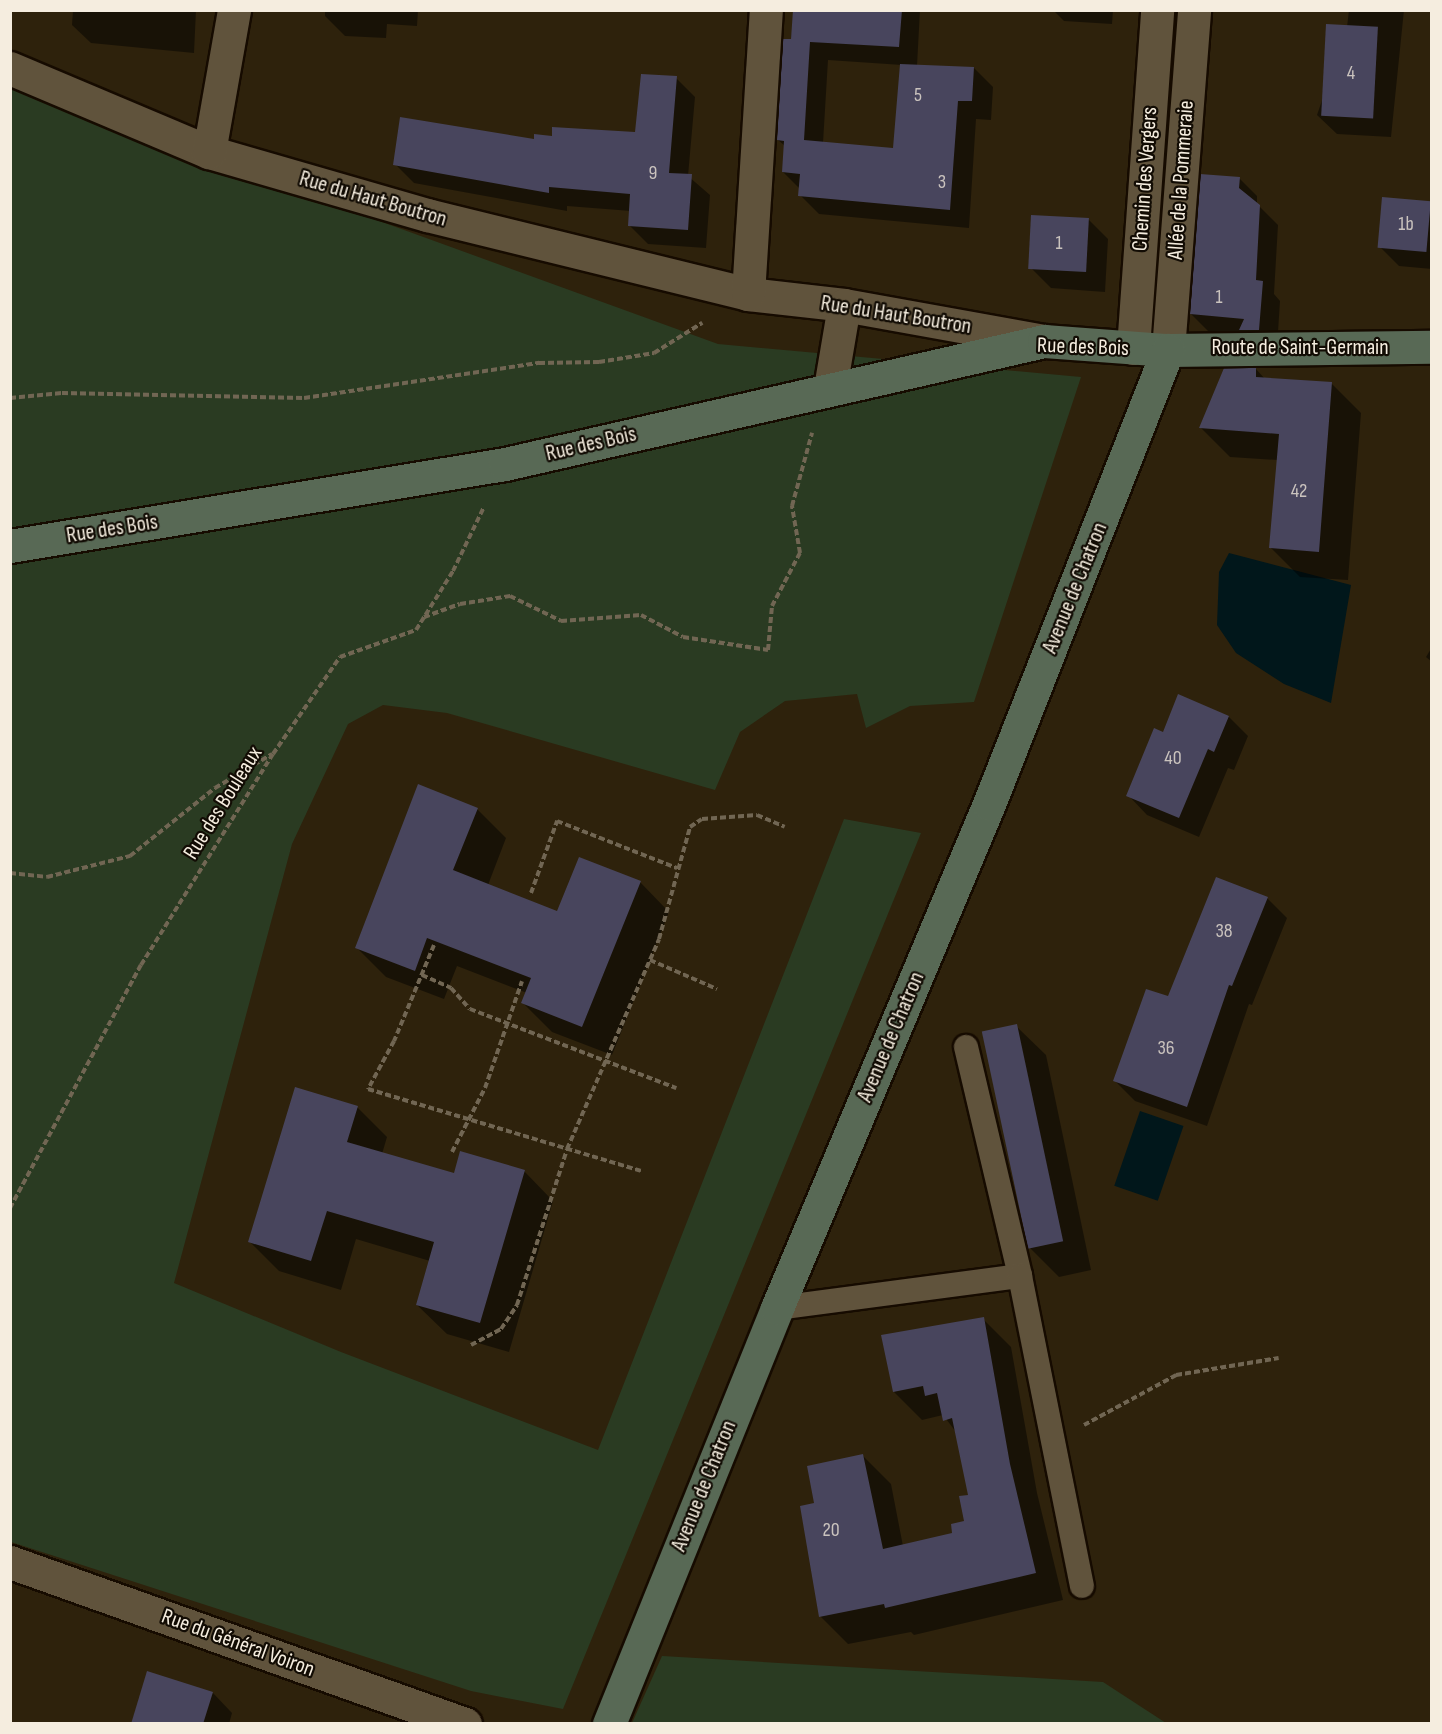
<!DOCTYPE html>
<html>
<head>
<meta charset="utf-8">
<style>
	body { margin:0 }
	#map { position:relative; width:1442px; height:1734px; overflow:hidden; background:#2e220c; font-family:"Sofia Sans Condensed",sans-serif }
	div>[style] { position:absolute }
	.green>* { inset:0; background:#2a3b22 }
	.water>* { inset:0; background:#01171b; transform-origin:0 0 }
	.shadow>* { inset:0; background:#0007 }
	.building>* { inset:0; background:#48455d; transform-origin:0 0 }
	.path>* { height:4px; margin-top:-2px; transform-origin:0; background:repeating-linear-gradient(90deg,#716653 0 6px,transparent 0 9px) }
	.roads { filter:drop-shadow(2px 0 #160b00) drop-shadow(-2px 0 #160b00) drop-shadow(0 2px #160b00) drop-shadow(0 -2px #160b00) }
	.lane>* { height:24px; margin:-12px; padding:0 12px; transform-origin:12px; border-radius:12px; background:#60533c }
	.street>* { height:33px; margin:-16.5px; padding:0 16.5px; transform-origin:16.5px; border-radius:16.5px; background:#60533c }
	.secondary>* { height:33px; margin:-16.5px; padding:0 16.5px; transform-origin:16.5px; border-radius:16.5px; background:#586955 }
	span { translate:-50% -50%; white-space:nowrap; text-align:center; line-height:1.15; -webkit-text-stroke:4.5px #120c04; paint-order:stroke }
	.number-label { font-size:20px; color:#cac3be }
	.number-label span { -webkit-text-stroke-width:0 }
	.street-label { font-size:22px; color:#f5eddf }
	.frame { position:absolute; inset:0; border:12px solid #f5eddf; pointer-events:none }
</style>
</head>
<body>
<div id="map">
	<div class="green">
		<div style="clip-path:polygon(10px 61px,206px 158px,718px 344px,1081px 377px,974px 702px,910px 706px,866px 728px,857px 694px,785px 701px,740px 732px,715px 790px,447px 713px,383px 705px,348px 724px,292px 844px,174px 1283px,341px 1352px,598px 1450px,844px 819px,921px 833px,563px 1709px,471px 1691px,11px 1542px)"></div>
		<div style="clip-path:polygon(662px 1656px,1103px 1682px,1166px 1723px,632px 1723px)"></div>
	</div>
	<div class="water">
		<div style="clip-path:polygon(1229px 553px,1351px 585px,1331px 703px,1284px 684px,1236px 653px,1217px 625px,1219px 572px)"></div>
		<div style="left:1140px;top:1111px;width:46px;height:79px;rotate:19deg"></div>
	</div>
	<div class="shadow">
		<div style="clip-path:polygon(73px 10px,196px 10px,194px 53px,91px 43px,72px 25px)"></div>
		<div style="clip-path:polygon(325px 10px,418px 10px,417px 26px,387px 24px,386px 38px,345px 36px,325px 16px)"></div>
		<div style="clip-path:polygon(evenodd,795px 10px,920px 10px,917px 66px,974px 68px,993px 87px,991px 120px,976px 119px,969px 228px,819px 214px,800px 195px,800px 189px,783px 172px,785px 146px,778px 140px,795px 10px,828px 60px,902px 65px,894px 149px,823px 143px,828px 60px)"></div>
		<div style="clip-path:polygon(1053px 10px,1113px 10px,1112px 24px,1064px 21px)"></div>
		<div style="clip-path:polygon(1349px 10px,1404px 10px,1391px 137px,1337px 134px,1317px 115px,1347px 27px)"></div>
		<div style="clip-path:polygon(676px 78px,695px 97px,688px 176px,710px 195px,706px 248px,648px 244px,629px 225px,631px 211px,567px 206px,567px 211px,414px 183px,395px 164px,554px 137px,636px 133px)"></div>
		<div style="clip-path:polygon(1239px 178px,1257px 196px,1257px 204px,1278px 225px,1274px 294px,1280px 301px,1277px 348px,1246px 335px,1209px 332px,1191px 314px)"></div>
		<div style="clip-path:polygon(1384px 199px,1432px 202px,1432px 269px,1399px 266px,1380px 247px)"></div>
		<div style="clip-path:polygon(1088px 219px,1108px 239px,1105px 292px,1051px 288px,1031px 268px)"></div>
		<div style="clip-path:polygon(1256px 369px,1265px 379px,1332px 384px,1361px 413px,1348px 580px,1300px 577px,1271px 548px,1278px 460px,1230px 457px,1201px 428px)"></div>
		<div style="clip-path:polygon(1432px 647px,1432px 662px,1426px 657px)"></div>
		<div style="clip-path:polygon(1179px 696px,1229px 717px,1248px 736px,1234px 770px,1228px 768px,1199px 837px,1147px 815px,1128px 795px,1164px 734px)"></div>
		<div style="clip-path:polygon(477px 809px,506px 838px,488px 885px,558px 913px,640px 882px,669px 912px,612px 1055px,552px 1032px,523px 1003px,527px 993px,457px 966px,444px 999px,386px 977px,357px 948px)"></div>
		<div style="clip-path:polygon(1267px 898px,1287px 918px,1252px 1005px,1249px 1004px,1207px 1126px,1135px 1101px,1115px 1081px)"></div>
		<div style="clip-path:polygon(1016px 1026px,1046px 1055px,1091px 1270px,1059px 1277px,1029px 1247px)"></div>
		<div style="clip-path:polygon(296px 1089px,358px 1108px,387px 1137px,382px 1154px,455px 1175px,524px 1171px,553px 1201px,509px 1352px,447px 1334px,417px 1305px,430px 1261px,356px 1239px,341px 1290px,279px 1271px,250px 1242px)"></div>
		<div style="clip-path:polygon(983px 1319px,1011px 1347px,1037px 1493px,1063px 1600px,914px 1635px,911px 1632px,848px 1644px,820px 1616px,816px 1504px,863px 1456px,891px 1484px,903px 1546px,954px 1534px,966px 1522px,970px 1496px,956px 1432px,943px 1415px,922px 1420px,894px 1392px)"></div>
		<div style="clip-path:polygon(213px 1693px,232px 1713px,229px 1724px,134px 1724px)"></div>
	</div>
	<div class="building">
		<div style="clip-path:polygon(793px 10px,902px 10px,899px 47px,810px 42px,804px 140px,893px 148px,900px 64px,974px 67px,972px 101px,958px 101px,950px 210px,798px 196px,800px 174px,782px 172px,784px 141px,777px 140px,783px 39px,791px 39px)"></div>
		<div style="left:1326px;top:24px;width:52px;height:92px;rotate:3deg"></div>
		<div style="clip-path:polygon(641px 74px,677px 76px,669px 173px,692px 174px,688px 230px,628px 226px,630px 194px,549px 187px,549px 193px,393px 165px,400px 117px,534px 139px,534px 134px,552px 136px,552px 127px,635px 132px)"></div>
		<div style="clip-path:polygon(1200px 174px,1240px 177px,1239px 188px,1260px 205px,1256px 280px,1263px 281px,1259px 330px,1239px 330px,1244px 319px,1190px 314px)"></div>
		<div style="left:1382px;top:197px;width:49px;height:51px;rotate:5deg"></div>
		<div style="left:1031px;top:215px;width:58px;height:54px;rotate:3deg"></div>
		<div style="clip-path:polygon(1224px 368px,1256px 368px,1256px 377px,1332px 382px,1319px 552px,1269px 548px,1279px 434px,1199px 428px)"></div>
		<div style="clip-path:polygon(1178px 694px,1229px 716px,1214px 752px,1208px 749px,1179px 818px,1126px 796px,1154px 728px,1163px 732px)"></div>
		<div style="clip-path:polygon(418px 784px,478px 808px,453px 870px,557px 911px,579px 857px,641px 881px,582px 1027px,521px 1003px,531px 978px,427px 938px,415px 971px,355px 948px)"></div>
		<div style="clip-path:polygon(1216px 877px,1268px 897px,1232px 986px,1229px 985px,1187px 1107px,1113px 1081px,1146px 989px,1168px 996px)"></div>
		<div style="left:1017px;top:1024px;width:222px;height:36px;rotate:78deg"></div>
		<div style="clip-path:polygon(295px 1087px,358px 1106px,347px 1142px,454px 1173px,460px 1151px,525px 1170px,480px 1323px,416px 1305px,434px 1242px,327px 1211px,311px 1261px,248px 1242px)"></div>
		<div style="clip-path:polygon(984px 1317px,1010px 1464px,1036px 1573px,885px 1608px,884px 1604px,819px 1617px,800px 1506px,814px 1503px,807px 1466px,863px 1454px,883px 1549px,952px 1533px,951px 1524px,964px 1521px,959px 1496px,968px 1495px,952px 1418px,943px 1421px,937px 1393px,925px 1396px,923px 1386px,893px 1392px,881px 1335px)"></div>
		<div style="clip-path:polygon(147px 1671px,213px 1692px,203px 1724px,131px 1724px)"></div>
	</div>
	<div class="path">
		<div style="left:10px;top:398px;width:52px;rotate:-5.5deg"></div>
		<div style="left:62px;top:393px;width:242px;rotate:1.2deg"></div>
		<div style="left:304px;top:398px;width:238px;rotate:-8.5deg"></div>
		<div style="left:539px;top:363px;width:60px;rotate:-1deg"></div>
		<div style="left:599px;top:362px;width:56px;rotate:-9.3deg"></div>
		<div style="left:654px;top:353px;width:57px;rotate:-32deg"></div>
		<div style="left:424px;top:617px;width:38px;rotate:-20deg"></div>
		<div style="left:460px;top:604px;width:51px;rotate:-9.1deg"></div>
		<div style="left:510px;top:596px;width:57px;rotate:26.1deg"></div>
		<div style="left:561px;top:621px;width:80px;rotate:-4.3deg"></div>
		<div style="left:641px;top:615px;width:47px;rotate:27.6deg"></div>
		<div style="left:683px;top:637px;width:86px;rotate:8.7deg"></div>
		<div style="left:768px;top:650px;width:44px;rotate:-84.8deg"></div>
		<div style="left:772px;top:606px;width:60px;rotate:-62.2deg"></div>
		<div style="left:800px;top:553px;width:48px;rotate:-99.7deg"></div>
		<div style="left:792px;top:506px;width:76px;rotate:-74.7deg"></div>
		<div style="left:10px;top:873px;width:37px;rotate:6deg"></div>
		<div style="left:47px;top:877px;width:86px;rotate:-14.2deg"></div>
		<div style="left:130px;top:856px;width:109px;rotate:-38.7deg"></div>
		<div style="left:215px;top:788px;width:66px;rotate:-30.8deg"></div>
		<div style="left:531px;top:893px;width:77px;rotate:-70.1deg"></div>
		<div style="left:557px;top:821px;width:129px;rotate:21.4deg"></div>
		<div style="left:434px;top:945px;width:104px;rotate:112.6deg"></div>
		<div style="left:394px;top:1041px;width:55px;rotate:118.4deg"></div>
		<div style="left:368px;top:1089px;width:285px;rotate:16.7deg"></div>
		<div style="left:650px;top:960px;width:73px;rotate:23.4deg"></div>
		<div style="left:422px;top:975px;width:32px;rotate:24deg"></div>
		<div style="left:451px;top:988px;width:28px;rotate:48deg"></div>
		<div style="left:470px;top:1009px;width:221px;rotate:21deg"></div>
		<div style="left:452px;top:1152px;width:72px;rotate:-62.7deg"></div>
		<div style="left:485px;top:1088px;width:113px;rotate:-70.9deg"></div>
		<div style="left:10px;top:1208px;width:276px;rotate:-61.7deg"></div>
		<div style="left:141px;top:965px;width:249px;rotate:-58deg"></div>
		<div style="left:273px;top:754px;width:118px;rotate:-55.4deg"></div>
		<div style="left:340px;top:657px;width:81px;rotate:-19.6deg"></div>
		<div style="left:416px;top:630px;width:70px;rotate:-57.9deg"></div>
		<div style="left:453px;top:571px;width:71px;rotate:-64.2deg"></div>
		<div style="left:471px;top:1345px;width:34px;rotate:-28deg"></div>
		<div style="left:501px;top:1329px;width:29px;rotate:-56deg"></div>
		<div style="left:517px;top:1305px;width:164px;rotate:-72.2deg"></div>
		<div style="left:567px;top:1149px;width:229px;rotate:-66.3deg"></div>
		<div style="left:659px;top:939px;width:116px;rotate:-74.5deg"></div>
		<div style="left:690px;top:827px;width:14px;rotate:-34deg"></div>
		<div style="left:702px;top:819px;width:55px;rotate:-4.2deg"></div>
		<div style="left:757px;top:815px;width:30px;rotate:23deg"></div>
		<div style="left:1084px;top:1425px;width:105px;rotate:-28.5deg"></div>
		<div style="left:1176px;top:1375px;width:104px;rotate:-9.4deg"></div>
	</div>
	<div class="roads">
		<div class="lane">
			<div style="left:966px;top:1047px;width:235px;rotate:76.7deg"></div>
			<div style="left:777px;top:1308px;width:245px;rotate:-7.5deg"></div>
			<div style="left:1020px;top:1276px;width:316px;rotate:78.7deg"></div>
		</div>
		<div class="street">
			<div style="left:10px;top:68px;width:216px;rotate:22.9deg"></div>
			<div style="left:209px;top:152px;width:227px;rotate:16.1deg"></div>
			<div style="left:427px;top:215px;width:331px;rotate:13.8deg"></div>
			<div style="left:748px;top:294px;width:97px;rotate:6.5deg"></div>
			<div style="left:844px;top:305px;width:203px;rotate:10.2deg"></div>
			<div style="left:209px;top:152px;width:144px;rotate:-80deg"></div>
			<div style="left:748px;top:294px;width:285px;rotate:-86.4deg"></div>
			<div style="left:1133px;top:348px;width:339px;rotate:-85.9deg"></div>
			<div style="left:1168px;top:350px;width:341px;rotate:-85.6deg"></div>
			<div style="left:830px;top:388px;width:84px;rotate:-80.4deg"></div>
			<div style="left:10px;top:1562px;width:483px;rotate:19.6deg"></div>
		</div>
		<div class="secondary">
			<div style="left:10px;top:546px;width:502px;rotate:-9.41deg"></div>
			<div style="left:505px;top:464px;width:553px;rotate:-12.85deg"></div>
			<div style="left:1044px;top:341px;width:124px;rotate:4.2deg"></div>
			<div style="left:1168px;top:350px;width:264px;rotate:-0.7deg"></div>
			<div style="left:609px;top:1724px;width:449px;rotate:-68deg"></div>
			<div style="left:777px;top:1308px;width:547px;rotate:-67.19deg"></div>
			<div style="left:989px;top:804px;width:488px;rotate:-68.5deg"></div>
		</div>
	</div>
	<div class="number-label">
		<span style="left:1351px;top:73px">4</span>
		<span style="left:918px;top:95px">5</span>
		<span style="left:653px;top:173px">9</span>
		<span style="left:942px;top:182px">3</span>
		<span style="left:1406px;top:224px">1b</span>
		<span style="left:1059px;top:243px">1</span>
		<span style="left:1219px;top:297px">1</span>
		<span style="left:1299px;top:491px">42</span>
		<span style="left:1173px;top:758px">40</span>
		<span style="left:1224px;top:931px">38</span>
		<span style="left:1166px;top:1048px">36</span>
		<span style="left:831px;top:1530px">20</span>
	</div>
	<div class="street-label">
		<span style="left:1145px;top:179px;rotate:-86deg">Chemin des Vergers</span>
		<span style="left:1181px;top:180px;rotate:-86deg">Allée de la Pommeraie</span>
		<span style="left:373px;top:199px;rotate:16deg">Rue du Haut Boutron</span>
		<span style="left:896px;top:315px;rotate:9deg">Rue du Haut Boutron</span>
		<span style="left:1083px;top:347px;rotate:2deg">Rue des Bois</span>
		<span style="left:1300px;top:348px">Route de Saint-Germain</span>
		<span style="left:591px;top:444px;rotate:-13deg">Rue des Bois</span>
		<span style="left:112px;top:529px;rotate:-9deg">Rue des Bois</span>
		<span style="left:1075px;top:588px;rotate:-68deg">Avenue de Chatron</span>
		<span style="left:223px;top:803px;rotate:-58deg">Rue des Bouleaux</span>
		<span style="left:891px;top:1037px;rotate:-67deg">Avenue de Chatron</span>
		<span style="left:704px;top:1486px;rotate:-68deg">Avenue de Chatron</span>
		<span style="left:238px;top:1643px;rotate:20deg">Rue du Général Voiron</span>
	</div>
	<div class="frame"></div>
</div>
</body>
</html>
